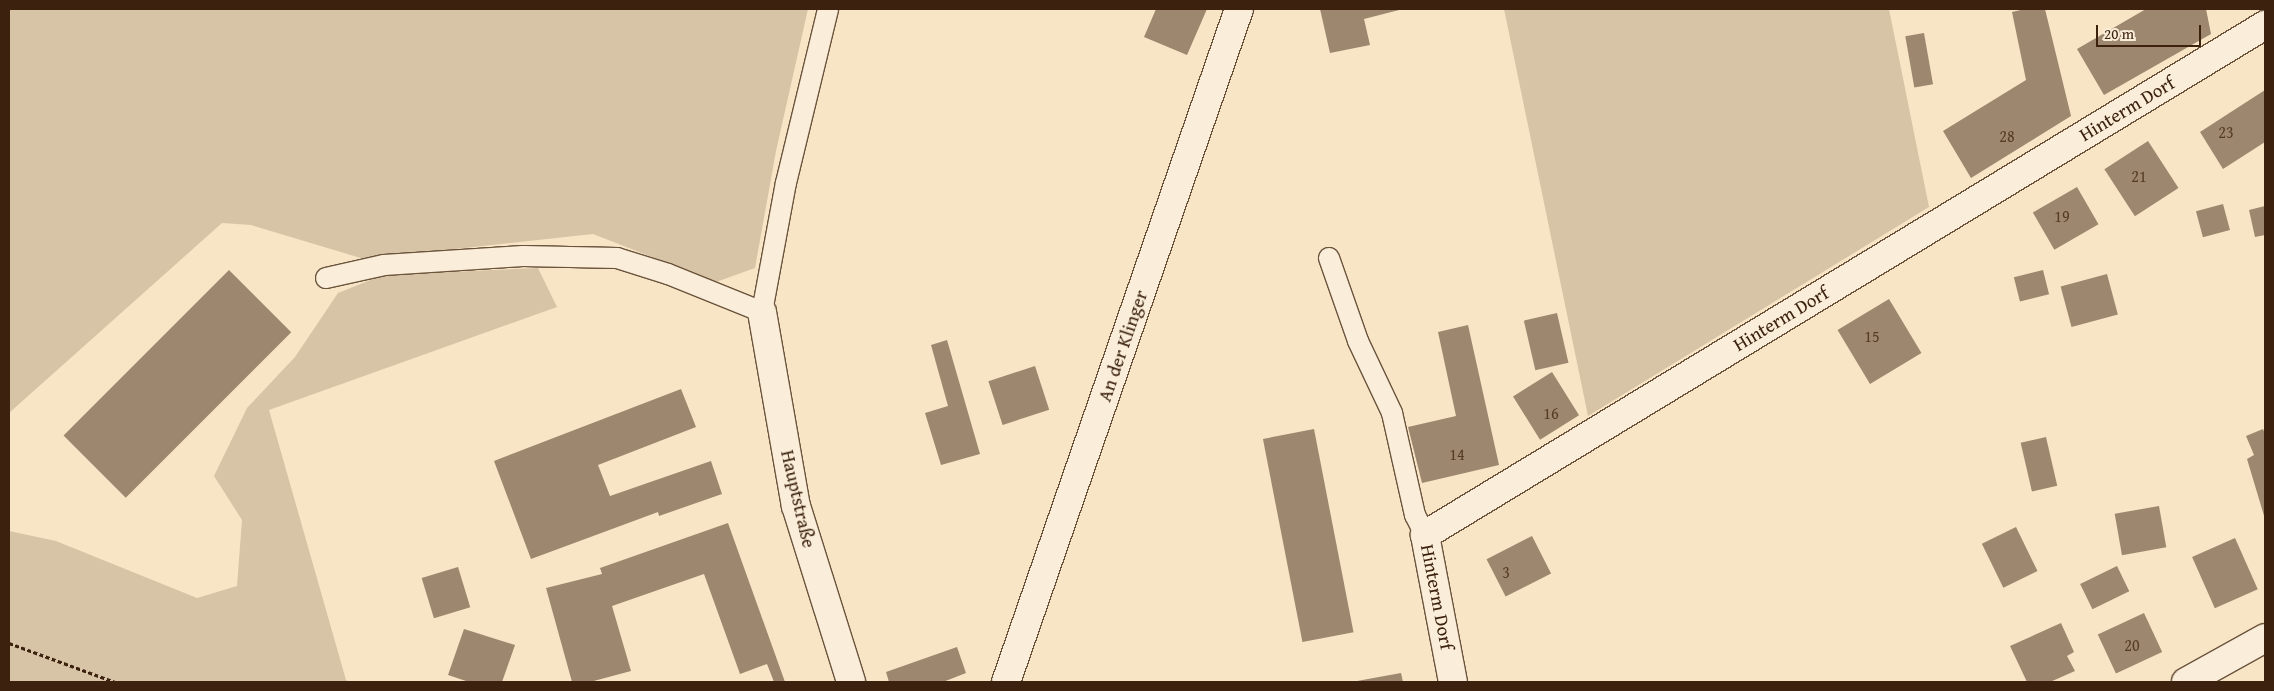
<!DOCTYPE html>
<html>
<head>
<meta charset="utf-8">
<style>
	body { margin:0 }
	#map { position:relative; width:2274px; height:691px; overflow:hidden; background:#f7e5c6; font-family:"Gentium Book Plus",serif }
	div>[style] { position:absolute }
	.green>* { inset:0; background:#d7c4a7 }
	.building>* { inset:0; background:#9d876e; transform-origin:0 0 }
	.path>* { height:3px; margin-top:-1.5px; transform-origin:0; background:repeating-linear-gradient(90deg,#3c220e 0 4px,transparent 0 6.5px) }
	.roads { filter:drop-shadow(1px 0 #6b533c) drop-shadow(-1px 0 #6b533c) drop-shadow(0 1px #6b533c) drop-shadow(0 -1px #6b533c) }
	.lane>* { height:20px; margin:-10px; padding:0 10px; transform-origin:10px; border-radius:10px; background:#faeeda }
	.street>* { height:28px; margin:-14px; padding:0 14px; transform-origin:14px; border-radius:14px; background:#faeeda }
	span { translate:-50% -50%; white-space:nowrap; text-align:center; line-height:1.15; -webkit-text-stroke:4px #faeeda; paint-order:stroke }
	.number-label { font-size:16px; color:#543b26 }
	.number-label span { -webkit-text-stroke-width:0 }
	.street-label { font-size:19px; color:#3c220e }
	.frame { position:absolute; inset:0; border:10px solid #3c220e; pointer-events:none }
	.scale { position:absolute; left:2096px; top:25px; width:105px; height:22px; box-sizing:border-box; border:2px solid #3c220e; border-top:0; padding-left:6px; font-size:15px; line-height:18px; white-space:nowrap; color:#3c220e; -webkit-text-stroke:4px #faeeda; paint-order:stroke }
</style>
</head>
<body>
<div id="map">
	<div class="green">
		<div style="clip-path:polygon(9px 9px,808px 9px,776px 151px,755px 268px,716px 282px,593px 234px,364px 259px,251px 225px,222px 223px,9px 413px)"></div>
		<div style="clip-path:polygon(1504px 9px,1889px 9px,1929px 207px,1588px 416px)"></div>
		<div style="clip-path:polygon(538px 268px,557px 307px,269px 410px,346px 680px,349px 682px,9px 682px,9px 531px,56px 541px,197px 598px,237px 586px,242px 520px,214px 476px,247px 408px,295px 357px,338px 293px,383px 275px)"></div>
	</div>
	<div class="building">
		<div style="clip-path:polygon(1156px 9px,1207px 9px,1187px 55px,1144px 37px)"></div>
		<div style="clip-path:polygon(1320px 9px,1403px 9px,1364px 19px,1370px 45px,1330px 53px)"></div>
		<div style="clip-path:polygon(2025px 9px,2045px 9px,2071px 116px,1971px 178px,1943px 131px,2026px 80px,2012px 12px)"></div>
		<div style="clip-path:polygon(2146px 9px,2206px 9px,2211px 34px,2104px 95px,2077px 49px)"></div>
		<div style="left:1924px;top:33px;width:52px;height:19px;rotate:80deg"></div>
		<div style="clip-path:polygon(2265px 90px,2265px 142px,2223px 169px,2200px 132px)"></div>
		<div style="left:2148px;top:141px;width:56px;height:52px;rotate:57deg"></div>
		<div style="left:2077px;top:187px;width:43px;height:51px;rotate:60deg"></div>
		<div style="left:2223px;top:204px;width:27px;height:28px;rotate:75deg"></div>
		<div style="clip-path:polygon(2265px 206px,2265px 235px,2255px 237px,2249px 210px)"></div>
		<div style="left:229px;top:270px;width:88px;height:234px;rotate:45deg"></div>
		<div style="left:2043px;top:270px;width:25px;height:30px;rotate:76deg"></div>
		<div style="left:2107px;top:274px;width:42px;height:48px;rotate:75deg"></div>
		<div style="left:1889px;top:299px;width:63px;height:60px;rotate:59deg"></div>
		<div style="left:1557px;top:313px;width:51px;height:34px;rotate:77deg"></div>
		<div style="clip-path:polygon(1468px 325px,1499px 465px,1422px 483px,1408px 427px,1456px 416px,1438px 332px)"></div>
		<div style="clip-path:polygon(947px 340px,980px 454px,941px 465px,925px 413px,948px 406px,931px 345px)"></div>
		<div style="left:1035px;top:366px;width:46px;height:49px;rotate:72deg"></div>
		<div style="left:1552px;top:372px;width:51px;height:46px;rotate:58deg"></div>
		<div style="clip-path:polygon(681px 389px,696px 427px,598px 465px,610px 496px,711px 461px,722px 494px,659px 516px,658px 512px,531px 559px,494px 461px)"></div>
		<div style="left:1314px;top:429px;width:207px;height:52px;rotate:79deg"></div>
		<div style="clip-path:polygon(2263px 429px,2265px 434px,2265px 519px,2247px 459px,2254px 455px,2246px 436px)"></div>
		<div style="left:2046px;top:437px;width:50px;height:26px;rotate:77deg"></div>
		<div style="left:2159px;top:506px;width:42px;height:45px;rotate:80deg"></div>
		<div style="clip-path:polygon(728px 523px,785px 682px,774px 682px,767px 664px,740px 674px,704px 574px,612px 606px,631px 671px,590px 682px,572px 682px,546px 588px,602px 574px,600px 568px)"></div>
		<div style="left:2016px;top:527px;width:49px;height:38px;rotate:64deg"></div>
		<div style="left:1532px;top:536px;width:42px;height:51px;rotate:63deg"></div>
		<div style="left:2235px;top:538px;width:56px;height:47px;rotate:66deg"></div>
		<div style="left:2117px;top:566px;width:28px;height:41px;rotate:64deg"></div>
		<div style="left:458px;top:567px;width:42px;height:38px;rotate:73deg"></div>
		<div style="left:2144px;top:613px;width:43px;height:51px;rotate:65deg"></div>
		<div style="clip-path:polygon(2061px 623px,2074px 652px,2067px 656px,2075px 671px,2050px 682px,2027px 682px,2010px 646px)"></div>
		<div style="clip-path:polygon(464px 629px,515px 645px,502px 682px,469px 682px,448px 675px)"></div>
		<div style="clip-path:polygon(957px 647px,966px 673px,943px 682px,889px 682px,886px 672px)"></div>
		<div style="clip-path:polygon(1401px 673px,1403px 682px,1358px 682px,1357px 681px)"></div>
	</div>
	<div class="path">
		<div style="left:9px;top:643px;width:113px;rotate:20.2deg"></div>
	</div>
	<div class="roads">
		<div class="lane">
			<div style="left:1329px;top:258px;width:88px;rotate:70.7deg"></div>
			<div style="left:1358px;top:341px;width:80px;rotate:64.7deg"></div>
			<div style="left:1392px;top:413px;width:105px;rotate:77.3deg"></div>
			<div style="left:1415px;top:515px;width:22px;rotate:63deg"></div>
			<div style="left:326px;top:278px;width:59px;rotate:-12.6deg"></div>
			<div style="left:384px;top:265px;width:139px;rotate:-3.7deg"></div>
			<div style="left:523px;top:256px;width:94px;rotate:1.2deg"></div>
			<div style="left:617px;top:258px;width:53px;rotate:17.4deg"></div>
			<div style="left:668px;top:274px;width:101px;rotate:22deg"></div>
			<div style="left:762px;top:312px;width:131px;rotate:-79.5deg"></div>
			<div style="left:786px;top:183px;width:179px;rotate:-76.4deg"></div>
		</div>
		<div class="street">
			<div style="left:762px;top:312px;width:197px;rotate:80.1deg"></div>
			<div style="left:796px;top:506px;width:184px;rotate:72.6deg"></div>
			<div style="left:1006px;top:682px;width:712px;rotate:-70.9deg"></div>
			<div style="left:1453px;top:682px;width:150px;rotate:-100.8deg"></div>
			<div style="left:1425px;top:535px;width:983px;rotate:-31.26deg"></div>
			<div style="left:2186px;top:682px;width:90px;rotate:-29.1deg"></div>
		</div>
	</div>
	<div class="number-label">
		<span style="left:2226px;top:132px">23</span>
		<span style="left:2007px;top:136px">28</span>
		<span style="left:2139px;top:176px">21</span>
		<span style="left:2062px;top:216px">19</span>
		<span style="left:1872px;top:336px">15</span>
		<span style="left:1551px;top:413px">16</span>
		<span style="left:1457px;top:454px">14</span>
		<span style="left:1506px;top:572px">3</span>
		<span style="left:2132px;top:645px">20</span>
	</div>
	<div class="street-label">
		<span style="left:2127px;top:109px;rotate:-31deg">Hinterm Dorf</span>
		<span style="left:1781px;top:319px;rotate:-31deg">Hinterm Dorf</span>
		<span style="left:1123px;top:346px;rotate:-71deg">An der Klinger</span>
		<span style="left:798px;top:499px;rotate:77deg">Hauptstraße</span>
		<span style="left:1437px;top:597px;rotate:79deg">Hinterm Dorf</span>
	</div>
	<div class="frame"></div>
	<div class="scale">20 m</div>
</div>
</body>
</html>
